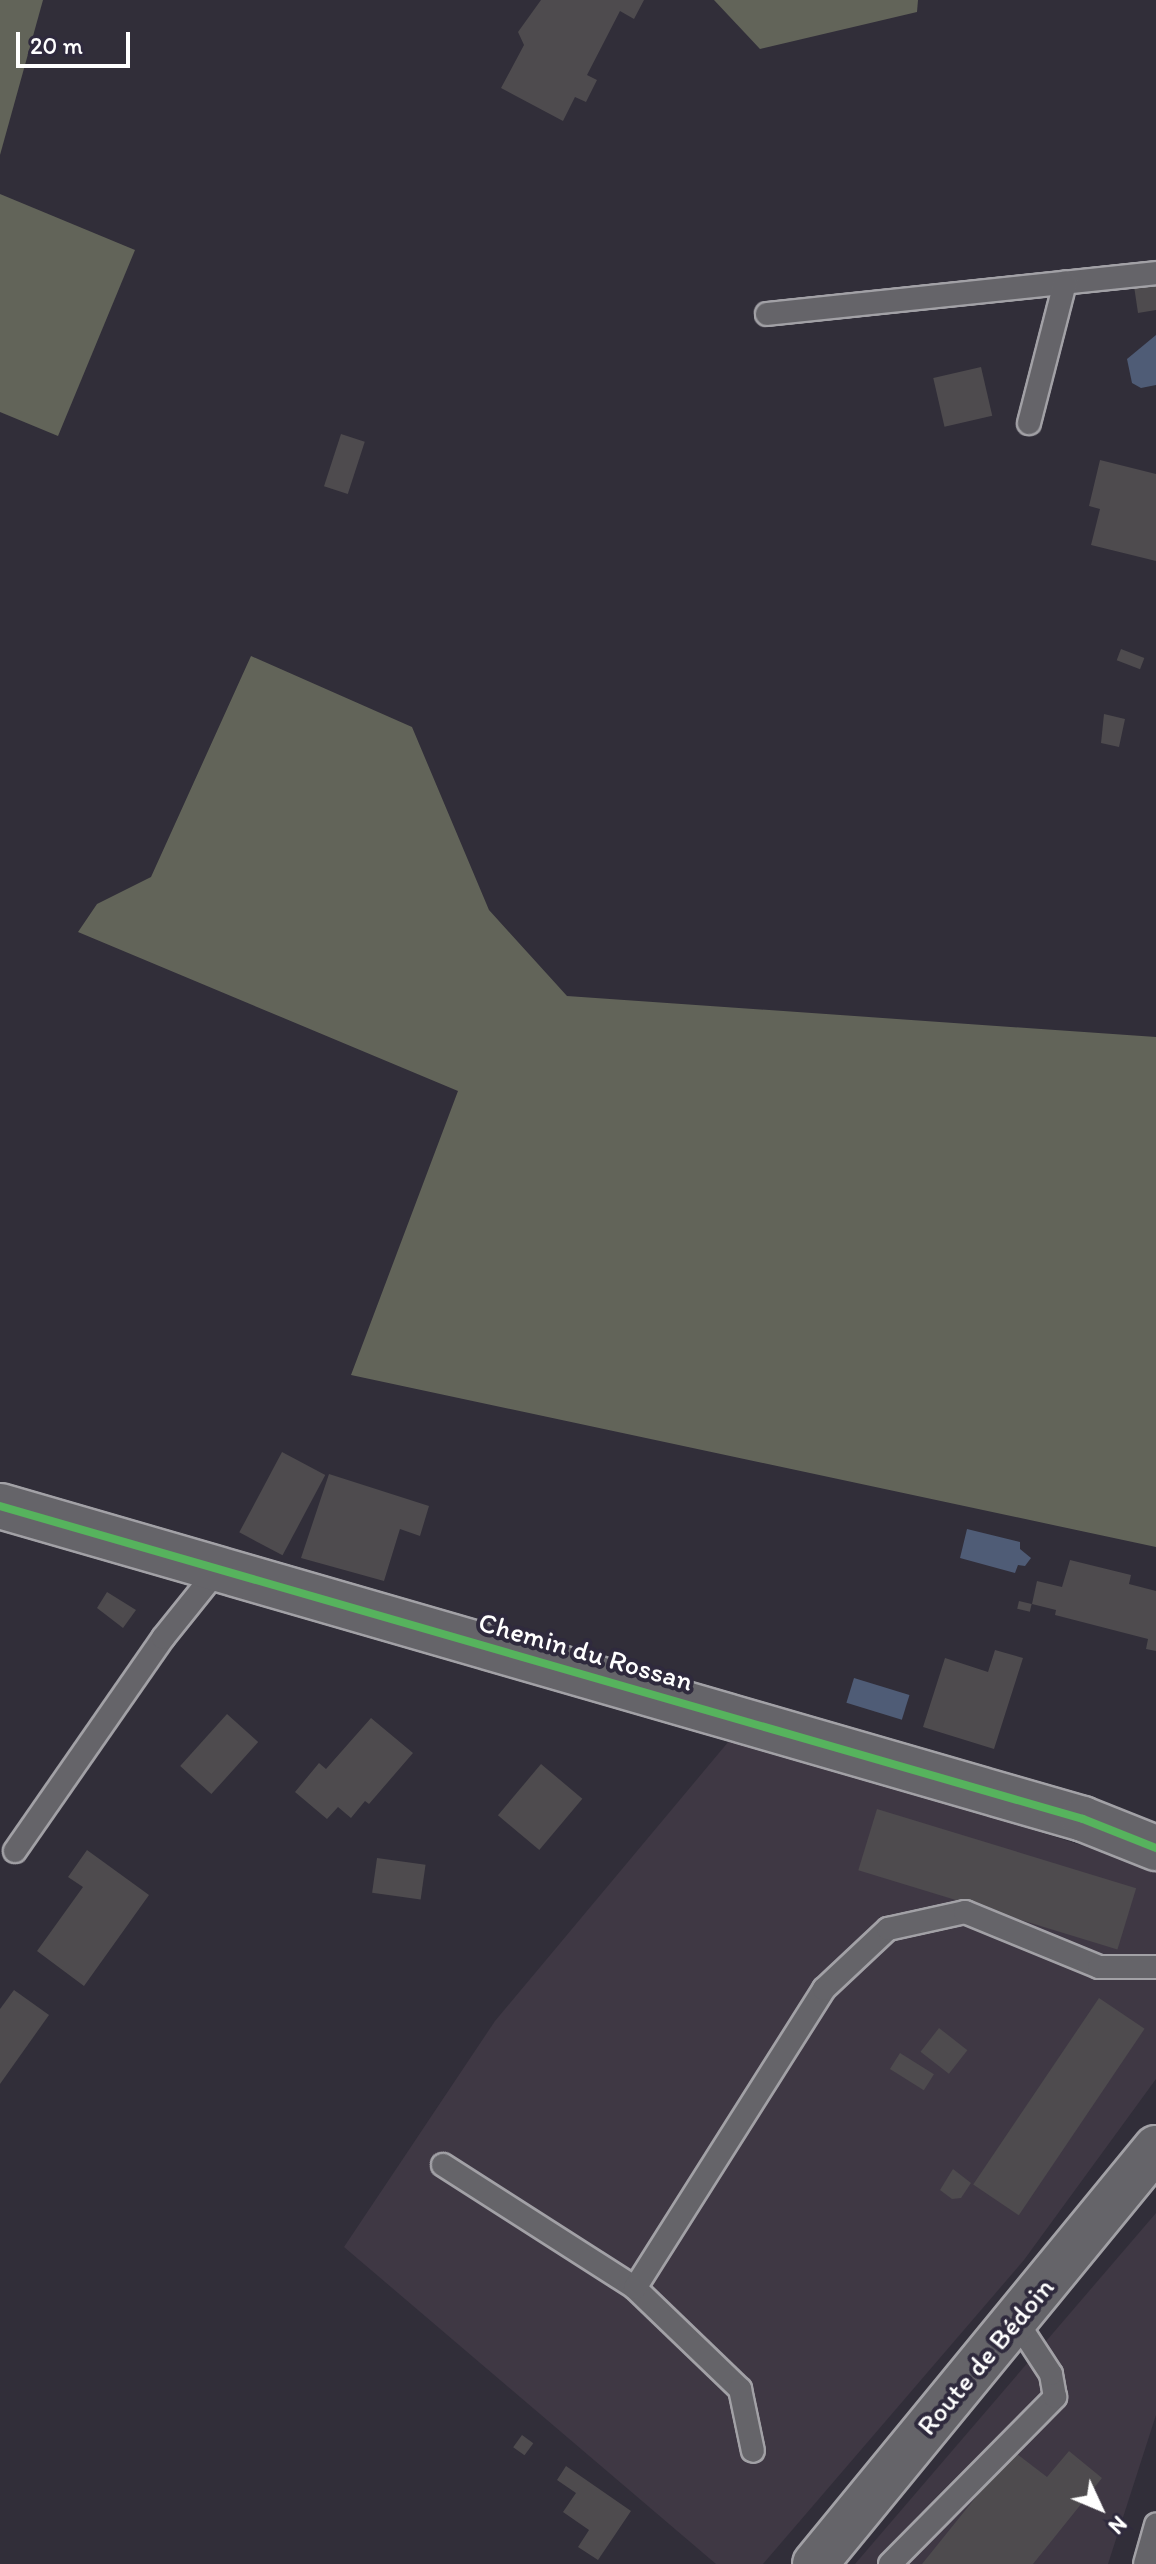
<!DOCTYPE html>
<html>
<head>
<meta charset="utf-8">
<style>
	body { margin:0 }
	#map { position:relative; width:1156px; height:2564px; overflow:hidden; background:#312e39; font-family:Itim,sans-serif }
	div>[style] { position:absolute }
	.built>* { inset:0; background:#3f3844 }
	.green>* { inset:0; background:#626459 }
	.water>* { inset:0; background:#4f5c76; transform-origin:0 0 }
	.building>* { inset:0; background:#4e4b4e; transform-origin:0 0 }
	.roads { filter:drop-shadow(2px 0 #a2a1a6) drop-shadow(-2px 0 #a2a1a6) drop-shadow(0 2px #a2a1a6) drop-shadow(0 -2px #a2a1a6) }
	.service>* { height:22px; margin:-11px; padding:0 11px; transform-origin:11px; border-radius:11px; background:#656469 }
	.minor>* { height:44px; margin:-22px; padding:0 22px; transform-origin:22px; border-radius:22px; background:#656469 }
	.secondary>* { height:44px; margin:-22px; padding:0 22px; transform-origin:22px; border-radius:22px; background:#656469 }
	.cycleway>* { height:8px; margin:-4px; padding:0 4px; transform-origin:4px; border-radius:4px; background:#56b35d }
	span { translate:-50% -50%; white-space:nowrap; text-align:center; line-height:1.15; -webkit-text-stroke:8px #2f2a3d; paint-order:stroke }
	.street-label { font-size:28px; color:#fff }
	.north { position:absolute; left:1060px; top:2468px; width:80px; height:80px; -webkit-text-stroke:6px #2f2a3d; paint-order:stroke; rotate:134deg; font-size:22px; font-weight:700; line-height:32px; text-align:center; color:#fff }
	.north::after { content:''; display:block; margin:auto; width:28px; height:36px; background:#fff; clip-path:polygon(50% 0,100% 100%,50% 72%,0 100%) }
	.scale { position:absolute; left:16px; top:32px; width:114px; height:36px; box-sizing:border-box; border:4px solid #fff; border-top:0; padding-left:10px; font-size:24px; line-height:28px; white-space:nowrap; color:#fff; -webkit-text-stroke:6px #2f2a3d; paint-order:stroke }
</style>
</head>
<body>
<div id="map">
	<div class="built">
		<div style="clip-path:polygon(734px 1735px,1156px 1869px,1156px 2079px,1024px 2260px,763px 2564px,716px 2564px,344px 2247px,495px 2021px)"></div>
		<div style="clip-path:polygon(1156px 2213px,1156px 2415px,1108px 2564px,855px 2564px)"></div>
	</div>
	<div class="green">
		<div style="clip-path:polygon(0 0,43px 0,0 155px)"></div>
		<div style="clip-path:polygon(714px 0,918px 0,917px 12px,760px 49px)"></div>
		<div style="clip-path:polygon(0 194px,135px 250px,58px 436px,0 412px)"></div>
		<div style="clip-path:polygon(251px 656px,412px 727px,489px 910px,567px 996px,1156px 1037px,1156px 1547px,351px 1375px,458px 1091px,78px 932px,97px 904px,151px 877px)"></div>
	</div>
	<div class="water">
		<div style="clip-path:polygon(1156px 335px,1156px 385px,1141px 388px,1132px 383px,1127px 359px)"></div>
		<div style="clip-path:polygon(967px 1529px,1020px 1542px,1020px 1549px,1031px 1558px,1025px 1566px,1018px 1565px,1015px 1573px,960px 1558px)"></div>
		<div style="left:854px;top:1678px;width:58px;height:26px;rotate:17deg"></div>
	</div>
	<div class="building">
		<div style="clip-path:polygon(541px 0,644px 0,634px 19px,620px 11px,587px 75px,597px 80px,586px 102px,575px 97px,563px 121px,501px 88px,524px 45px,518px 32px)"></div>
		<div style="clip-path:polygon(1156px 283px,1156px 310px,1138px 313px,1134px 286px)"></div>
		<div style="left:981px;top:367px;width:50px;height:49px;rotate:77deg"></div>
		<div style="left:341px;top:434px;width:25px;height:55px;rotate:18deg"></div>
		<div style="clip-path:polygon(1100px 460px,1156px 474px,1156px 561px,1091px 545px,1100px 509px,1089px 506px)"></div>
		<div style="left:1121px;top:649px;width:25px;height:12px;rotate:21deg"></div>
		<div style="clip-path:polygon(1104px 714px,1125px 719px,1119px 747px,1101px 743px)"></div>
		<div style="left:282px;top:1452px;width:49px;height:91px;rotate:28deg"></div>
		<div style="clip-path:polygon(329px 1474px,429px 1506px,420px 1536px,400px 1529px,384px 1581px,301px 1558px)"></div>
		<div style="clip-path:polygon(1070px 1560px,1131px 1575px,1129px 1584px,1156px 1591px,1156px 1651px,1146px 1649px,1148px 1639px,1055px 1615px,1056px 1610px,1032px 1604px,1037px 1581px,1062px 1587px)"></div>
		<div style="clip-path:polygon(107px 1592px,136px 1610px,123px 1628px,97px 1608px)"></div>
		<div style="left:1019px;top:1601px;width:13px;height:8px;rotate:13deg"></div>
		<div style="clip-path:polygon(995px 1650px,1023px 1658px,994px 1749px,923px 1727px,945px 1658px,988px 1672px)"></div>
		<div style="left:227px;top:1714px;width:42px;height:70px;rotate:42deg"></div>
		<div style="clip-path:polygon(371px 1718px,413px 1753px,369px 1804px,365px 1801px,351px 1818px,338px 1807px,327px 1819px,295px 1792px,319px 1763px,326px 1769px)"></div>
		<div style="left:541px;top:1764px;width:54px;height:67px;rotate:40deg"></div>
		<div style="left:877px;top:1809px;width:271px;height:64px;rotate:17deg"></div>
		<div style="clip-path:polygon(87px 1850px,149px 1895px,84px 1986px,37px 1951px,83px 1887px,68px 1877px)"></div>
		<div style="left:377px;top:1858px;width:49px;height:35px;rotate:8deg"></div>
		<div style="clip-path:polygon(14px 1990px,49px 2015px,0 2084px,0 2009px)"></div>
		<div style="left:1099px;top:1998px;width:55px;height:225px;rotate:34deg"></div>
		<div style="left:939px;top:2028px;width:36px;height:30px;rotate:38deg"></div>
		<div style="left:900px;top:2053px;width:40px;height:19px;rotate:32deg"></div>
		<div style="clip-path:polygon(953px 2169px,971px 2183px,961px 2198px,952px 2199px,940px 2190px)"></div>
		<div style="left:522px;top:2435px;width:14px;height:15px;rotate:36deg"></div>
		<div style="clip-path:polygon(1013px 2451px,1047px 2477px,1069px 2451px,1102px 2478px,1033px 2564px,922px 2564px)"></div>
		<div style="clip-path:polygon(566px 2466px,631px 2511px,598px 2560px,578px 2547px,589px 2530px,563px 2512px,576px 2493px,557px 2480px)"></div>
	</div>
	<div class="roads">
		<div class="service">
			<div style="left:767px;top:314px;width:391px;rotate:-6deg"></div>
			<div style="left:1029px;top:423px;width:145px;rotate:-75.6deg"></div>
			<div style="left:15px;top:1851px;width:259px;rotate:-55.2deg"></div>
			<div style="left:163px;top:1638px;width:90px;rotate:-51.3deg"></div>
			<div style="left:443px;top:2165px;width:228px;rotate:32.6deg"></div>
			<div style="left:635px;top:2288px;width:146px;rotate:43.9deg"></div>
			<div style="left:740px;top:2389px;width:63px;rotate:78.2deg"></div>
			<div style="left:635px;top:2288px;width:354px;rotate:-57.7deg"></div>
			<div style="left:824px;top:1989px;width:88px;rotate:-43.2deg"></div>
			<div style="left:888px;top:1929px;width:79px;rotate:-12.4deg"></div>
			<div style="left:965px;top:1912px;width:145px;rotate:22.3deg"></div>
			<div style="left:1099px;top:1967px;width:57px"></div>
			<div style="left:890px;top:2564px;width:235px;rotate:-45.3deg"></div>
			<div style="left:1055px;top:2397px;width:23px;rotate:-100deg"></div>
			<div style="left:1051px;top:2374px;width:66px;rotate:-123.2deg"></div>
			<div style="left:1145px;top:2564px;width:41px;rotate:-74.2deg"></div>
		</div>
		<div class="minor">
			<div style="left:0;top:1506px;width:1127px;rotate:16.12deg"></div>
			<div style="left:1083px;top:1819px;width:79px;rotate:21.7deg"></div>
		</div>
		<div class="secondary">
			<div style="left:815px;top:2564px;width:538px;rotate:-50.66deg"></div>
		</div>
	</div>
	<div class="cycleway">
		<div style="left:0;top:1506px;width:1127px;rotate:16.12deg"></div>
		<div style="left:1083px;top:1819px;width:79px;rotate:21.7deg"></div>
	</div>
	<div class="street-label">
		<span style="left:586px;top:1651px;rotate:16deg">Chemin du Rossan</span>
		<span style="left:985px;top:2356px;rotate:-50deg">Route de Bédoin</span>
	</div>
	<div class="north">N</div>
	<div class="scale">20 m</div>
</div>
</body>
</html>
